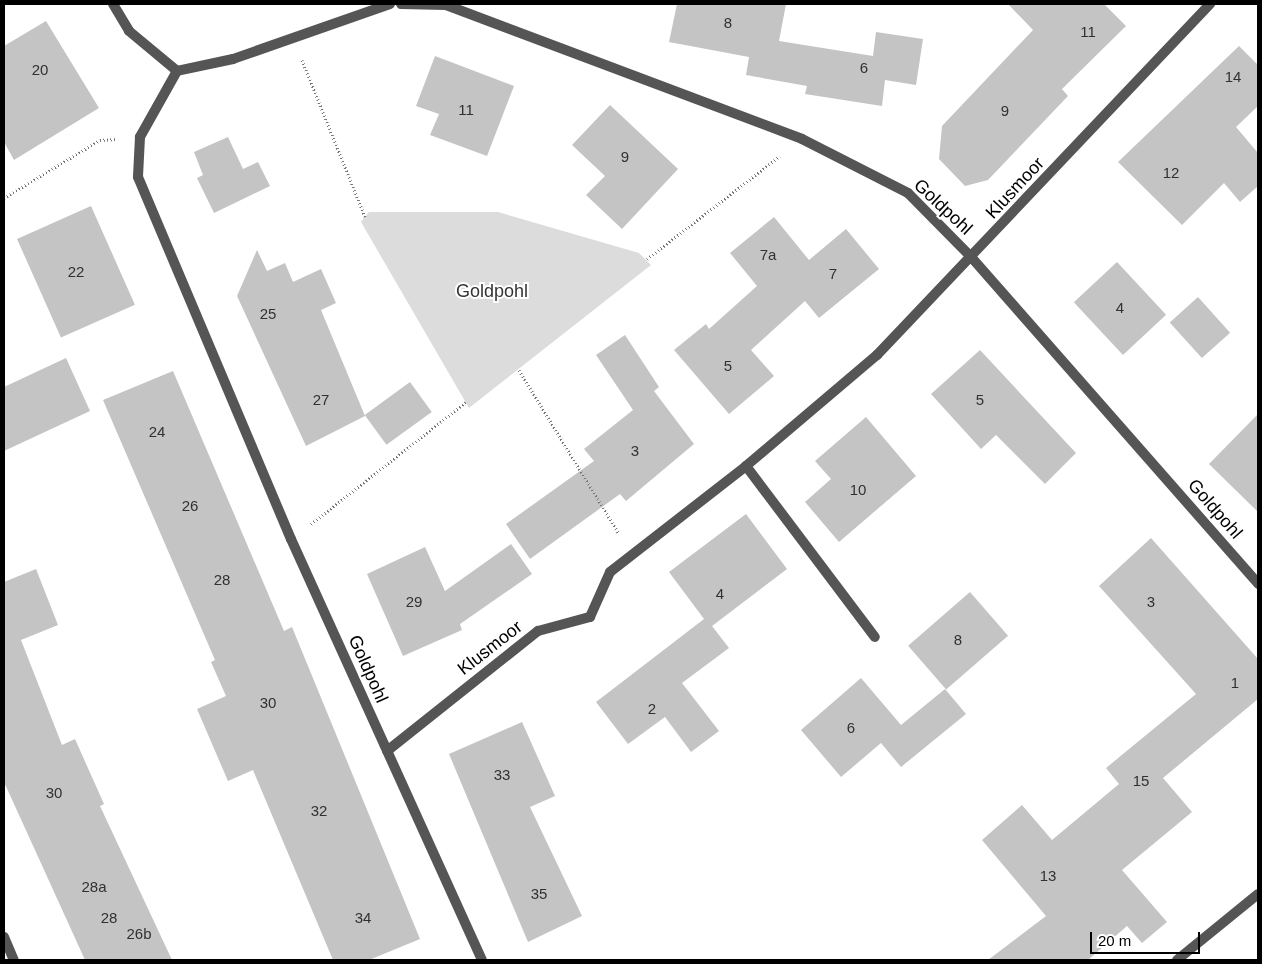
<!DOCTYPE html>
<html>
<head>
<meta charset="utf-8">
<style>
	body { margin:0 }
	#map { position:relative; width:1262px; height:964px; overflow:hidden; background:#fff; font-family:Arial,sans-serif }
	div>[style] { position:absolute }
	.green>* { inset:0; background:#dcdcdc }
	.building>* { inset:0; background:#c4c4c4; transform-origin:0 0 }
	.path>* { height:3px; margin-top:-1.5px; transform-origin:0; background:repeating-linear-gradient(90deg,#777 0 1px,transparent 0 3.5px) }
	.lane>* { height:10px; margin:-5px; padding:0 5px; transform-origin:5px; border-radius:5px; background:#555 }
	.street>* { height:10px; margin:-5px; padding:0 5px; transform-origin:5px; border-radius:5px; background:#555 }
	span { translate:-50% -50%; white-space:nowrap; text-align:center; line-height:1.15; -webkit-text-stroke:4px #fff; paint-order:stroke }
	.number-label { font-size:15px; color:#313131 }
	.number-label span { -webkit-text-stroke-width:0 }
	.street-label { font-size:18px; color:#000 }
	.park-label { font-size:18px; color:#333 }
	.frame { position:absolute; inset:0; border:5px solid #000; pointer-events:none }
	.scale { position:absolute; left:1090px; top:932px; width:110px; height:22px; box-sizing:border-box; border:2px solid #000; border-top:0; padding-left:6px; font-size:15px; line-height:18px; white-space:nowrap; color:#000; -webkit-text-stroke:4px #fff; paint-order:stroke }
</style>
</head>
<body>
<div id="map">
	<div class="green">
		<div style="clip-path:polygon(369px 212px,498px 212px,639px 253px,651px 265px,469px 408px,361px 222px)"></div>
	</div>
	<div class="building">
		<div style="clip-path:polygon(677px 4px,786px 4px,779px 41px,873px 56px,876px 32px,923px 39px,916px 85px,885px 80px,882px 106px,805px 94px,807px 86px,746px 75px,749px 57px,669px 42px)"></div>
		<div style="clip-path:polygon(1008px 4px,1104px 4px,1126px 26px,1062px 89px,1068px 96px,988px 180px,965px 186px,939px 159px,942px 126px,1033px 30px)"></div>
		<div style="clip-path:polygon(46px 21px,99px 108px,14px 160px,4px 142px,4px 46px)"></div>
		<div style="clip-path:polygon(1239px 46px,1258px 65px,1258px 106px,1236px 127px,1258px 153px,1258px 186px,1240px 202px,1224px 183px,1182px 225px,1118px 162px)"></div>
		<div style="clip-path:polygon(435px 56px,514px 86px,487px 156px,430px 135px,439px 114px,416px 106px)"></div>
		<div style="clip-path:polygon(610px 105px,678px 169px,622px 229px,586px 195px,605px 176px,572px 145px)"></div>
		<div style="clip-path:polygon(228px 137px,243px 169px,258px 162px,270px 186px,214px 213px,197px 178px,203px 175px,194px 152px)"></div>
		<div style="left:91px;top:206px;width:108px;height:81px;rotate:66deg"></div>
		<div style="clip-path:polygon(774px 217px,809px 260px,846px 229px,879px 269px,819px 318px,805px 301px,751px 350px,774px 376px,729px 414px,674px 350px,706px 324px,709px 329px,757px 286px,730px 253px)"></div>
		<div style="clip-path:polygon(257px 250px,267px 271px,285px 263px,293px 282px,321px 269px,336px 303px,321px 310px,365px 416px,306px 446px,237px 296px)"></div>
		<div style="left:1117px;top:262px;width:72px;height:59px;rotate:47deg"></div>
		<div style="left:1198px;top:297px;width:48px;height:38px;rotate:48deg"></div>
		<div style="clip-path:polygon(625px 335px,659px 387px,654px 391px,694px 444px,626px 501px,620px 494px,530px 559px,506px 524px,594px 461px,584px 449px,633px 410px,596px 355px)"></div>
		<div style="clip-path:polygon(980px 350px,1076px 453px,1045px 484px,996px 435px,981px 449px,931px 394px)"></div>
		<div style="clip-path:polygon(66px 358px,90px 411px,4px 451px,4px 387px)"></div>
		<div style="clip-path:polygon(173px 371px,284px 631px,292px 627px,420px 939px,369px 960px,333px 960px,253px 770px,228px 781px,197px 709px,226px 696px,211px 662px,215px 660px,103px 400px)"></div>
		<div style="left:410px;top:382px;width:37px;height:56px;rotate:54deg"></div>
		<div style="clip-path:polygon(1258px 414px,1258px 512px,1209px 464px)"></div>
		<div style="clip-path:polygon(866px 417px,916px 476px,839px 542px,805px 502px,831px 479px,815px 461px)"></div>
		<div style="clip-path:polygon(746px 514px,787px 569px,712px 626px,729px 648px,682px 683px,719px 731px,691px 752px,665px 717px,628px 744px,596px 702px,704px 619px,669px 572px)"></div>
		<div style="clip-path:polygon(1151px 538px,1258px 659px,1258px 699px,1163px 778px,1192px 812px,1122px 870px,1167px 922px,1142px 943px,1127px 926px,1088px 960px,988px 960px,1046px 916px,982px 840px,1022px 805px,1052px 840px,1119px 784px,1106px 768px,1196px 694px,1099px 586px)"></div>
		<div style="clip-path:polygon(511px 544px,532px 574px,460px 624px,462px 630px,403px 656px,367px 574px,425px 547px,445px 591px)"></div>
		<div style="clip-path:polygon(36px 569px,58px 625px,21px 640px,62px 745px,75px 739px,104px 804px,100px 806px,172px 960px,85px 960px,4px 782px,4px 582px)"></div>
		<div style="left:970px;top:592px;width:58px;height:82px;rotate:49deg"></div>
		<div style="clip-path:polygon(861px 678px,901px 725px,945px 689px,966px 714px,901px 767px,881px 743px,841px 777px,801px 730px)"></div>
		<div style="clip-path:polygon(522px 722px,555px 796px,530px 807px,582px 916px,528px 942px,449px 754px)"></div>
	</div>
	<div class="path">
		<div style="left:302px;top:60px;width:169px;rotate:68.1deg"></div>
		<div style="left:4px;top:198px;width:112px;rotate:-31.1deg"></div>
		<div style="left:100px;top:140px;width:17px;rotate:-3deg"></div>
		<div style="left:647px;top:259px;width:168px;rotate:-37.8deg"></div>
		<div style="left:519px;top:370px;width:192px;rotate:58.6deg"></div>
		<div style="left:311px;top:524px;width:197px;rotate:-38.2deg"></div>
	</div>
	<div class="lane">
		<div style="left:113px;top:4px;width:31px;rotate:59deg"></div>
		<div style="left:129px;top:31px;width:62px;rotate:39.8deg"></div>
	</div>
	<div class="street">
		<div style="left:390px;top:4px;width:166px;rotate:160.7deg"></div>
		<div style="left:233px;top:59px;width:57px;rotate:167.9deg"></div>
		<div style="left:177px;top:71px;width:76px;rotate:119.3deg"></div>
		<div style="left:140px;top:137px;width:40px;rotate:92.9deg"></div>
		<div style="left:138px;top:177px;width:393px;rotate:67.1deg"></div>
		<div style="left:291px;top:539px;width:462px;rotate:65.6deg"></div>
		<div style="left:401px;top:4px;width:45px;rotate:1.3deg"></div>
		<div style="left:446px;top:5px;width:380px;rotate:20.6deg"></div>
		<div style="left:802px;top:139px;width:119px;rotate:27deg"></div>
		<div style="left:908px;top:193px;width:91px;rotate:45.4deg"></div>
		<div style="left:972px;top:258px;width:434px;rotate:48.7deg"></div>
		<div style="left:746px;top:466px;width:214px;rotate:53deg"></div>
		<div style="left:387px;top:751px;width:193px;rotate:-38.5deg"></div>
		<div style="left:538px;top:631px;width:54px;rotate:-15.1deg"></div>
		<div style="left:590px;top:617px;width:49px;rotate:-66deg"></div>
		<div style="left:610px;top:572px;width:172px;rotate:-37.9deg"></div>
		<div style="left:746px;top:466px;width:172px;rotate:-40.3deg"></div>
		<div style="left:877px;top:355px;width:484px;rotate:-46.5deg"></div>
		<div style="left:4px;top:937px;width:25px;rotate:67deg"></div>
		<div style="left:1177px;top:960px;width:104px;rotate:-39.2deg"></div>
	</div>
	<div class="number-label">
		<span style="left:728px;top:23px">8</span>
		<span style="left:1088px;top:32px">11</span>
		<span style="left:864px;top:68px">6</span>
		<span style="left:40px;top:70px">20</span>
		<span style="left:1233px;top:77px">14</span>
		<span style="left:466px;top:110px">11</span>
		<span style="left:1005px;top:111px">9</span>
		<span style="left:625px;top:157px">9</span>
		<span style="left:1171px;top:173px">12</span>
		<span style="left:768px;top:255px">7a</span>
		<span style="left:76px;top:272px">22</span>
		<span style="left:833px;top:274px">7</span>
		<span style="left:1120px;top:308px">4</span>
		<span style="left:268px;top:314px">25</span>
		<span style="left:728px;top:366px">5</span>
		<span style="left:321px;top:400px">27</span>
		<span style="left:980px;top:400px">5</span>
		<span style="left:157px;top:432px">24</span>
		<span style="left:635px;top:451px">3</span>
		<span style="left:858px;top:490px">10</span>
		<span style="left:190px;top:506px">26</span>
		<span style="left:222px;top:580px">28</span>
		<span style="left:720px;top:594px">4</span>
		<span style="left:414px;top:602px">29</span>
		<span style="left:1151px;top:602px">3</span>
		<span style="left:958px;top:640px">8</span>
		<span style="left:1235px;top:683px">1</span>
		<span style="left:268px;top:703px">30</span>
		<span style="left:652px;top:709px">2</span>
		<span style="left:851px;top:728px">6</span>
		<span style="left:502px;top:775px">33</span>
		<span style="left:1141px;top:781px">15</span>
		<span style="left:54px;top:793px">30</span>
		<span style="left:319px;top:811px">32</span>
		<span style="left:1048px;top:876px">13</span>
		<span style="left:94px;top:887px">28a</span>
		<span style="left:539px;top:894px">35</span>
		<span style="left:109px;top:918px">28</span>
		<span style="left:363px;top:918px">34</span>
		<span style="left:139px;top:934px">26b</span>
	</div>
	<div class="street-label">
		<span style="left:1015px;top:188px;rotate:-47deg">Klusmoor</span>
		<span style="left:943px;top:207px;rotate:43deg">Goldpohl</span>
		<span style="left:1215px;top:509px;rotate:49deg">Goldpohl</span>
		<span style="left:490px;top:648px;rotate:-38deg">Klusmoor</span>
		<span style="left:368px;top:669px;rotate:66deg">Goldpohl</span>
	</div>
	<div class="park-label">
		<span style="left:492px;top:291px">Goldpohl</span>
	</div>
	<div class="frame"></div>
	<div class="scale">20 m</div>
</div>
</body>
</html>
